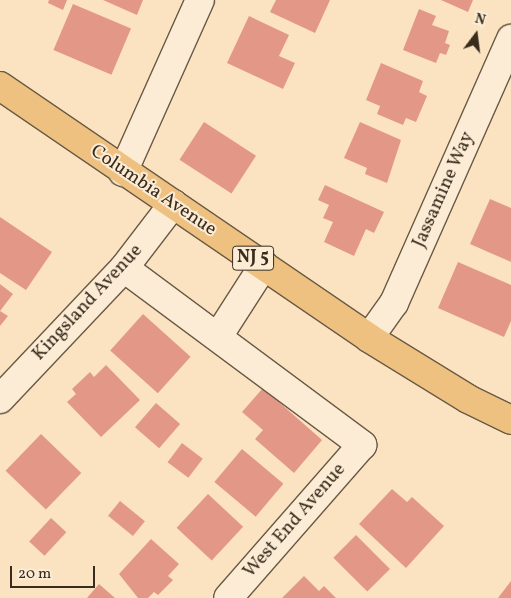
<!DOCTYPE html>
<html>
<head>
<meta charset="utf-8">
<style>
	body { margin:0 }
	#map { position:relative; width:511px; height:598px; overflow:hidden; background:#fbe2c0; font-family:Vollkorn,serif }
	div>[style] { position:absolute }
	.building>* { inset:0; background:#e39887; transform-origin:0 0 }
	.roads { filter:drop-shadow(1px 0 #695a45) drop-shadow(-1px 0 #695a45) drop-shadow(0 1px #695a45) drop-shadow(0 -1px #695a45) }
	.street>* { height:28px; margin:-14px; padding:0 14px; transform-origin:14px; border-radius:14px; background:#fcecd6 }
	.primary>* { height:28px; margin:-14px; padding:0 14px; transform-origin:14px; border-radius:14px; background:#eec180 }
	span { translate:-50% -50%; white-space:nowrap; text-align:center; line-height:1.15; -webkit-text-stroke:4px #fcecd6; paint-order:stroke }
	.shield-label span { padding:1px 4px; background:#fcecd6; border:1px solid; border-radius:4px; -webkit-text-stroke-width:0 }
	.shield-label { font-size:18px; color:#382c1c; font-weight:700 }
	.street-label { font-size:19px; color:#382c1c }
	.north { position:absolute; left:451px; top:10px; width:50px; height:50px; -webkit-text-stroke:4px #fcecd6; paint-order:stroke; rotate:15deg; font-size:14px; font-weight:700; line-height:20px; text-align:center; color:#382c1c }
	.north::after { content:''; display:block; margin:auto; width:18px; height:22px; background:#382c1c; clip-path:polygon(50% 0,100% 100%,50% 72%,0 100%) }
	.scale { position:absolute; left:10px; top:566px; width:85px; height:22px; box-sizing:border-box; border:2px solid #382c1c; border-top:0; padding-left:6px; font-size:15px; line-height:18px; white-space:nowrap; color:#382c1c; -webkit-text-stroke:4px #fcecd6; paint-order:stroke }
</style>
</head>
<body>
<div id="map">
	<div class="building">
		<div style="clip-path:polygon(49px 0,67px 0,63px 10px,48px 3px)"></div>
		<div style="clip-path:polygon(103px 0,143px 0,137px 15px)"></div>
		<div style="clip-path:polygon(276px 0,330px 0,315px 33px,270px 12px)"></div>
		<div style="clip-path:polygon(441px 0,473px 0,468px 12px)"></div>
		<div style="left:73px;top:4px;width:63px;height:50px;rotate:23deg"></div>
		<div style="clip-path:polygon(419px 9px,436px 16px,432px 25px,449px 31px,445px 43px,450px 45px,446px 55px,440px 53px,436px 63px,403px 50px)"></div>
		<div style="clip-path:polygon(249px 16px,289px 35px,279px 56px,295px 63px,283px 89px,227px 63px)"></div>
		<div style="clip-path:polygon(381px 63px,423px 81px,419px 92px,427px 96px,416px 122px,406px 118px,403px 125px,377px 114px,380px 106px,366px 100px)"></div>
		<div style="left:204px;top:122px;width:62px;height:45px;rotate:33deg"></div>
		<div style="clip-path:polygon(360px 122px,401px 140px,387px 183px,365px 174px,367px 168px,344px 158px)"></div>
		<div style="clip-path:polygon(325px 185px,384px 212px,374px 233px,366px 229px,354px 256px,324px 242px,333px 222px,323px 218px,329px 205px,318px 200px)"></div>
		<div style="clip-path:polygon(490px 199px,511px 208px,511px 262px,470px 244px)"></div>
		<div style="clip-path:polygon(0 217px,52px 252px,26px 290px,0 273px)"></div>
		<div style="clip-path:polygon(458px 262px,511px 285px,511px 321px,504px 337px,438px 308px)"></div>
		<div style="clip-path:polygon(0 284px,13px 294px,0 311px,8px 316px,0 326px)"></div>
		<div style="left:143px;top:314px;width:64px;height:49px;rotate:42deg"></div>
		<div style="clip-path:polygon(106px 365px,140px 400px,101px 437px,67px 402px,76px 394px,72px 389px,90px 372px,94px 377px)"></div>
		<div style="clip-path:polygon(263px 388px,322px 440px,294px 473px,255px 439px,263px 430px,242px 412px)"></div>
		<div style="left:156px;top:403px;width:32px;height:32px;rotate:41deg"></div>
		<div style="left:41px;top:434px;width:56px;height:51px;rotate:44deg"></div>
		<div style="left:182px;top:443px;width:26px;height:24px;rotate:37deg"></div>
		<div style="left:242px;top:449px;width:54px;height:43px;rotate:40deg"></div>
		<div style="clip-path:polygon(392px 489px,407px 502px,412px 497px,444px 526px,406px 568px,359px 524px)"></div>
		<div style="left:208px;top:494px;width:48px;height:46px;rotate:43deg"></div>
		<div style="left:120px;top:501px;width:32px;height:19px;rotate:39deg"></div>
		<div style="left:51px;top:518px;width:21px;height:32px;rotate:43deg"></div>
		<div style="left:356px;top:535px;width:48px;height:32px;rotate:45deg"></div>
		<div style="clip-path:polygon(151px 539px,179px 564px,168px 576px,173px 580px,158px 595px,154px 592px,148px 598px,138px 598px,119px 574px)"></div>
		<div style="clip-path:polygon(304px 576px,319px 591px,324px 586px,336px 598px,282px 598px)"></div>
		<div style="clip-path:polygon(511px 581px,511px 598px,498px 598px)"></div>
		<div style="clip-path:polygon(99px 584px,115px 598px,87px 598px)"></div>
	</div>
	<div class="roads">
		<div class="street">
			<div style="left:123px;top:172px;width:188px;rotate:-65.9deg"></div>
			<div style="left:124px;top:268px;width:297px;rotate:36.6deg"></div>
			<div style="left:362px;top:445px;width:203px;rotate:131.2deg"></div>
			<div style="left:219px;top:335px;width:83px;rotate:-57.3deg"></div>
			<div style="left:369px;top:338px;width:43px;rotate:-54.5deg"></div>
			<div style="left:394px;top:303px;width:289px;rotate:-66.1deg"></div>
			<div style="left:0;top:399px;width:180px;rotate:-46.6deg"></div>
			<div style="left:124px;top:268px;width:81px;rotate:-52.6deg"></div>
		</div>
		<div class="primary">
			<div style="left:0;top:86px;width:447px;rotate:34.3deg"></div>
			<div style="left:369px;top:338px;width:116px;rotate:31.6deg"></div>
			<div style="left:468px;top:399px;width:48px;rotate:26deg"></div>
		</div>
	</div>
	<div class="shield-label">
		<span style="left:253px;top:258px">NJ 5</span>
	</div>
	<div class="street-label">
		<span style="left:444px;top:190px;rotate:-66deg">Jassamine Way</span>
		<span style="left:153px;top:191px;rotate:34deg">Columbia Avenue</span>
		<span style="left:88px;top:303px;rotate:-47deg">Kingsland Avenue</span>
		<span style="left:295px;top:521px;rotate:-49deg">West End Avenue</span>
	</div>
	<div class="north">N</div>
	<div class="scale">20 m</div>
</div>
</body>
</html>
